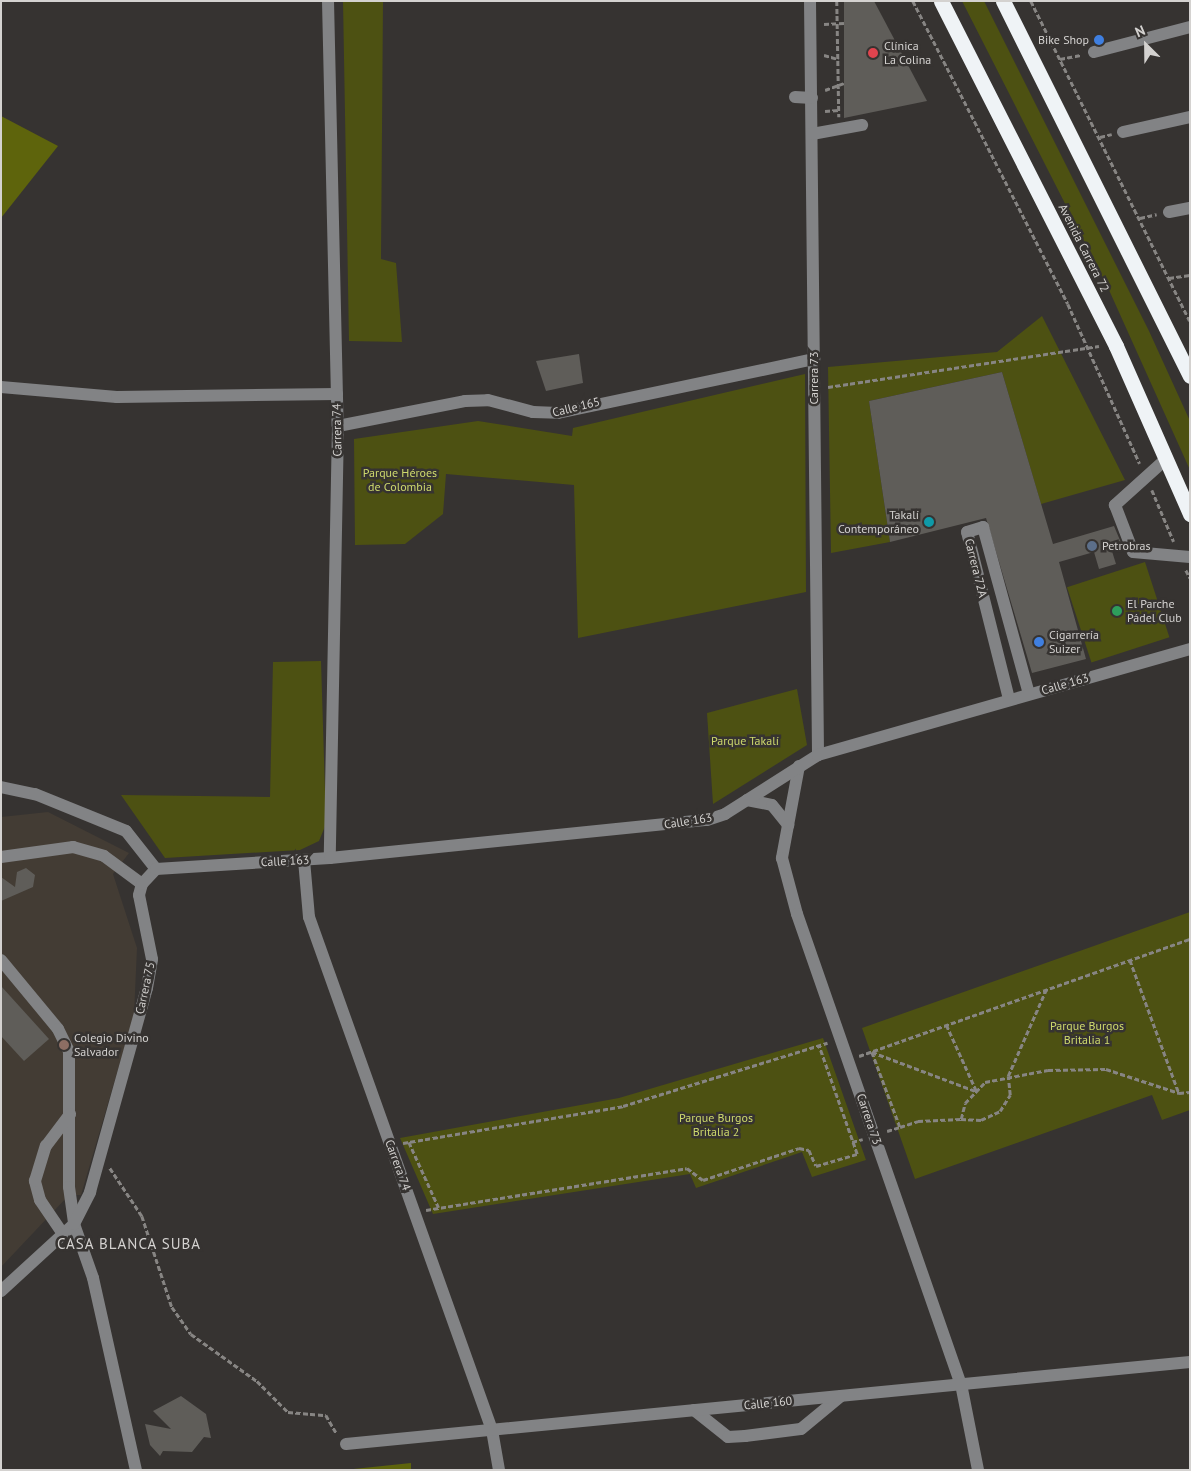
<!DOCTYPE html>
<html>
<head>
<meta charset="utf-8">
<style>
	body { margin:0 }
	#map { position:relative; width:1191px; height:1471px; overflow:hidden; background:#363331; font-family:"PT Sans",sans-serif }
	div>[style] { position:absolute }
	.built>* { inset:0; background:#433c34 }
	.green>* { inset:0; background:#4d5112; transform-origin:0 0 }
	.forest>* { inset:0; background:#5e640c }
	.building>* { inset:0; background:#5f5d59 }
	.path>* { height:2.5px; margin-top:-1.25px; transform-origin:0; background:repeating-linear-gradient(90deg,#878583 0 5px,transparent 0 7.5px) }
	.minor>* { height:12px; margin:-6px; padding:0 6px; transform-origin:6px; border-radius:6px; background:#828385 }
	.highway>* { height:15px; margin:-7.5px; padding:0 7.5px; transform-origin:7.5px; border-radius:7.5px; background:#eff3f6 }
	.dots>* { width:14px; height:14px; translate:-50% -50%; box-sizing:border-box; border:2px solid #363331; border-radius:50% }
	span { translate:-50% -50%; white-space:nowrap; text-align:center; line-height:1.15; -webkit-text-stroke:5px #363331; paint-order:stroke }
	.poi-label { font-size:12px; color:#d4d2d0 }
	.right { translate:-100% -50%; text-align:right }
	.left { translate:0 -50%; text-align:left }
	.street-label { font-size:12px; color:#d4d2d0 }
	.park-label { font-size:12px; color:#ced96d }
	.quarter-label { font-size:15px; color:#d4d2d0; letter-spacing:1px }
	.frame { position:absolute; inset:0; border:2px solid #d4d2d0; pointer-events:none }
	.north { position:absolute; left:1121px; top:20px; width:50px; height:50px; -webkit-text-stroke:4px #363331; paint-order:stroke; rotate:337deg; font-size:14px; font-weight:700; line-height:20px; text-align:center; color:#d4d2d0 }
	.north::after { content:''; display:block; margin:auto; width:18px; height:22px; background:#d4d2d0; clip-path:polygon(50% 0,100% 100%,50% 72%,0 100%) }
</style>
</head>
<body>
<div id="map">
	<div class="built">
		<div style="clip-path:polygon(48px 812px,129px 853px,113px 874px,137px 948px,134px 1015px,81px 1195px,69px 1195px,1px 1267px,1px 817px)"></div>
	</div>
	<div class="green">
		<div style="clip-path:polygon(343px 1px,383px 1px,381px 259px,396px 263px,402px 342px,349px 341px)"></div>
		<div style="clip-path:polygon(962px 1px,984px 1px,1149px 331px,1190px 421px,1190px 470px,1109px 290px)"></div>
		<div style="clip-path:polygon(1042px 316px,1125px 480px,1041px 504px,1002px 372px,869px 401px,890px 542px,831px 553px,828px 367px,997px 352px)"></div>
		<div style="clip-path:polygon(805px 374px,806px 592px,578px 638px,574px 485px,446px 474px,443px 514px,405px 544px,355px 545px,354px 439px,478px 421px,572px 436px,573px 428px)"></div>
		<div style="left:1145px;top:562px;width:79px;height:82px;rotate:72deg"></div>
		<div style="clip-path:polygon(321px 661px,326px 824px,319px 841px,300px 850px,165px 858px,121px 795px,270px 797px,273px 662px)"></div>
		<div style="clip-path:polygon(797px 689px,807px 745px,713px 804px,707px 713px)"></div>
		<div style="clip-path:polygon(1190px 912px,1190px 1110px,1162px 1120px,1152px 1095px,915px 1179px,862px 1028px)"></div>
		<div style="clip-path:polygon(823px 1038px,866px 1160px,812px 1177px,802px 1152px,696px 1188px,690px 1174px,433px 1214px,400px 1138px,619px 1098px)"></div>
	</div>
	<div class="forest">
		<div style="clip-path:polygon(1px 116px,58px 146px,1px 218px)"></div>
		<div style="clip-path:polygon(411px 1463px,411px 1470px,344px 1470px)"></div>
	</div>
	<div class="building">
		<div style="clip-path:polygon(844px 1px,874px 1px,927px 101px,844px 118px)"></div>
		<div style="clip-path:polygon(579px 354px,583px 383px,546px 391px,536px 361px)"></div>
		<div style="clip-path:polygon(1002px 372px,1053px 544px,1114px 526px,1122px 545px,1111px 548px,1116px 564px,1099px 569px,1094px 552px,1059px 562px,1086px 659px,1032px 673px,986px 518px,890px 542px,869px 401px)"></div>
		<div style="clip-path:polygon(26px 868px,35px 875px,33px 887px,1px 901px,1px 877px,15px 887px,17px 872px)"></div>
		<div style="clip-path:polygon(1px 986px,49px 1039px,24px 1061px,1px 1036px)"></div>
		<div style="clip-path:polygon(181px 1396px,206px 1414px,211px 1438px,204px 1437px,192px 1452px,163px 1451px,160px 1456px,150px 1445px,145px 1424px,171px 1429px,153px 1411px)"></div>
	</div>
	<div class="path">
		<div style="left:837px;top:1px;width:116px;rotate:89deg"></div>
		<div style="left:913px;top:1px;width:340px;rotate:62.9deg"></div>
		<div style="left:1068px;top:304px;width:175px;rotate:65.8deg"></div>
		<div style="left:1031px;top:1px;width:357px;rotate:63.6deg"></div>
		<div style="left:824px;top:24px;width:20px;rotate:-3deg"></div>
		<div style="left:824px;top:55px;width:15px;rotate:16deg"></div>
		<div style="left:1060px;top:59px;width:21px;rotate:-11deg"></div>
		<div style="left:825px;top:90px;width:20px;rotate:-20deg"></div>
		<div style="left:825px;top:111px;width:14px;rotate:-4deg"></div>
		<div style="left:1100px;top:137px;width:12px;rotate:-14deg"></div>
		<div style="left:1140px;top:218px;width:17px;rotate:-13deg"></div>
		<div style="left:1169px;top:278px;width:21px;rotate:-8deg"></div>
		<div style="left:828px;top:387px;width:274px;rotate:-8.6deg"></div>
		<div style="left:1152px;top:490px;width:56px;rotate:67.1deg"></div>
		<div style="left:1186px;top:570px;width:9px;rotate:63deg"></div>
		<div style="left:1130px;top:960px;width:142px;rotate:69.8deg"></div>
		<div style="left:872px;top:1052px;width:80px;rotate:69.5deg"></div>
		<div style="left:900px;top:1127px;width:19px;rotate:-18deg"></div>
		<div style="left:918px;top:1121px;width:43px;rotate:-2.7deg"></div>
		<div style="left:961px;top:1119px;width:16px;rotate:-76deg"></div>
		<div style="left:965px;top:1103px;width:29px;rotate:-46deg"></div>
		<div style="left:985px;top:1082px;width:64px;rotate:-10.8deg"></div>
		<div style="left:1048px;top:1070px;width:58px;rotate:-1deg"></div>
		<div style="left:1106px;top:1069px;width:77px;rotate:18.2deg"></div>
		<div style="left:1179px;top:1093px;width:11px;rotate:-5deg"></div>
		<div style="left:872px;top:1052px;width:111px;rotate:20.6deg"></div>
		<div style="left:976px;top:1091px;width:72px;rotate:-114.4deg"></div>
		<div style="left:859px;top:1056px;width:351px;rotate:-19.5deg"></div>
		<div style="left:961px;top:1119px;width:20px;rotate:3deg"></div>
		<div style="left:981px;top:1120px;width:21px;rotate:-25deg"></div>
		<div style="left:1000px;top:1111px;width:19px;rotate:-58deg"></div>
		<div style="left:1010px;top:1095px;width:19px;rotate:-96deg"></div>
		<div style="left:1008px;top:1076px;width:94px;rotate:-66.2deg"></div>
		<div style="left:887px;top:1131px;width:14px;rotate:-17deg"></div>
		<div style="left:409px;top:1142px;width:72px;rotate:65.6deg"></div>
		<div style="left:852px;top:1142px;width:11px;rotate:-15deg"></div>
		<div style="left:403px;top:1143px;width:223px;rotate:-9.5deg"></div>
		<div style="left:623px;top:1106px;width:214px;rotate:-17.2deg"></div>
		<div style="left:110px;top:1168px;width:58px;rotate:56.3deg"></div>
		<div style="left:142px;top:1216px;width:96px;rotate:71.8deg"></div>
		<div style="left:172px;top:1307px;width:33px;rotate:55deg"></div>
		<div style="left:191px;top:1334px;width:81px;rotate:35.5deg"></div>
		<div style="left:257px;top:1381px;width:44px;rotate:45deg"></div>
		<div style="left:288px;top:1412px;width:38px;rotate:5deg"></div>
		<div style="left:326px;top:1415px;width:22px;rotate:60deg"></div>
		<div style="left:426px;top:1210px;width:264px;rotate:-9.1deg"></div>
		<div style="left:687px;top:1168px;width:20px;rotate:37deg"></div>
		<div style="left:703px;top:1180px;width:101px;rotate:-18.4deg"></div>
		<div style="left:799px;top:1148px;width:10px;rotate:11deg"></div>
		<div style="left:809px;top:1150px;width:17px;rotate:66deg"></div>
		<div style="left:816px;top:1166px;width:43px;rotate:-16.3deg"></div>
		<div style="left:857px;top:1154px;width:114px;rotate:-109.4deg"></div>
	</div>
	<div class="minor">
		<div style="left:328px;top:1px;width:425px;rotate:88.7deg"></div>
		<div style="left:338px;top:426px;width:432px;rotate:91.1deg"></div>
		<div style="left:810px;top:1px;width:754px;rotate:89.39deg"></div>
		<div style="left:1094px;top:52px;width:99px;rotate:-14.6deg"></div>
		<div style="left:795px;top:97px;width:17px;rotate:3deg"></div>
		<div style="left:1123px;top:132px;width:69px;rotate:-12.6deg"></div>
		<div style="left:812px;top:134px;width:51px;rotate:-10.2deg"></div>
		<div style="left:1169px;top:212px;width:21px;rotate:-11deg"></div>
		<div style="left:1px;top:387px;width:116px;rotate:4.9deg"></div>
		<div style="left:117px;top:397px;width:220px;rotate:-0.8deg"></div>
		<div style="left:338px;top:426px;width:129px;rotate:-11.1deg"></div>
		<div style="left:465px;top:401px;width:23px;rotate:-2deg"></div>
		<div style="left:488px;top:400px;width:47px;rotate:14.9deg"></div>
		<div style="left:533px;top:412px;width:25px;rotate:2deg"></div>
		<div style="left:558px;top:413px;width:262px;rotate:-11.9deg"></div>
		<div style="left:1166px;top:459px;width:69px;rotate:138deg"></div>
		<div style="left:1115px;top:505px;width:50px;rotate:69deg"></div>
		<div style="left:1133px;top:552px;width:57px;rotate:5deg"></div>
		<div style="left:1009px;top:699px;width:172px;rotate:-104.1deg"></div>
		<div style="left:967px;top:532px;width:17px;rotate:-17deg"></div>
		<div style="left:983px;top:527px;width:173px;rotate:74.6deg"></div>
		<div style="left:799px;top:766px;width:94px;rotate:100.5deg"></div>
		<div style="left:782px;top:858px;width:58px;rotate:75deg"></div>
		<div style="left:797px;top:914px;width:498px;rotate:70.8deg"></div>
		<div style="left:961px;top:1384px;width:88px;rotate:78.8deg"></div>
		<div style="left:1px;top:787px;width:35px;rotate:12deg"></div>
		<div style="left:35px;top:794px;width:98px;rotate:22.1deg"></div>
		<div style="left:126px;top:831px;width:48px;rotate:51.7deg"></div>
		<div style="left:747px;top:800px;width:25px;rotate:11deg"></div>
		<div style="left:772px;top:805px;width:26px;rotate:51deg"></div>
		<div style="left:1px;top:857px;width:73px;rotate:-7.9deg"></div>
		<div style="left:73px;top:847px;width:32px;rotate:16deg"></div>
		<div style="left:104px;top:856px;width:47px;rotate:36.4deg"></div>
		<div style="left:304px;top:860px;width:57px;rotate:85deg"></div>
		<div style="left:309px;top:917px;width:545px;rotate:70.37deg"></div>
		<div style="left:492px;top:1430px;width:41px;rotate:80.1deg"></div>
		<div style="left:1px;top:960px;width:89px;rotate:50.4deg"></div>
		<div style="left:58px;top:1029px;width:25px;rotate:64deg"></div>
		<div style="left:69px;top:1052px;width:135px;rotate:90deg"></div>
		<div style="left:69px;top:1187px;width:37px;rotate:82deg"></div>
		<div style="left:74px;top:1224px;width:57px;rotate:70.6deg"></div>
		<div style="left:93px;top:1278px;width:197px;rotate:77.4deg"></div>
		<div style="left:63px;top:1234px;width:41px;rotate:-124.1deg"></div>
		<div style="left:40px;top:1200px;width:20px;rotate:-105deg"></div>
		<div style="left:35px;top:1181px;width:37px;rotate:-73deg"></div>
		<div style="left:46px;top:1146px;width:40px;rotate:-53deg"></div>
		<div style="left:1px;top:1291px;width:99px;rotate:-42.5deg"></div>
		<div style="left:74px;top:1224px;width:36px;rotate:-63deg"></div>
		<div style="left:90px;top:1192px;width:212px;rotate:-74.4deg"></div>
		<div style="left:147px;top:988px;width:29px;rotate:-80deg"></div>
		<div style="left:152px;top:959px;width:65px;rotate:-101.5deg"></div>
		<div style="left:139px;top:895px;width:11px;rotate:-75deg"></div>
		<div style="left:142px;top:884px;width:21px;rotate:-47deg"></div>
		<div style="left:156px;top:869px;width:174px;rotate:-3.6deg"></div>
		<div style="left:330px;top:858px;width:379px;rotate:-5.8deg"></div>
		<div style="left:707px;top:820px;width:19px;rotate:-18deg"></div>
		<div style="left:725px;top:814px;width:110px;rotate:-32.4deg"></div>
		<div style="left:818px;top:755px;width:387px;rotate:-15.9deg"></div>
		<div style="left:694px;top:1410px;width:43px;rotate:38.5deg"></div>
		<div style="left:728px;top:1437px;width:17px;rotate:-3deg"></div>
		<div style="left:745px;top:1436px;width:56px;rotate:-7.1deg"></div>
		<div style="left:801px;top:1429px;width:52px;rotate:-39.5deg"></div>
		<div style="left:346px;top:1444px;width:848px;rotate:-5.55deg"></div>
	</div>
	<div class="highway">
		<div style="left:941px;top:1px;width:387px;rotate:63.1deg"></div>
		<div style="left:1116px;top:346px;width:184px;rotate:66.2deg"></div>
		<div style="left:1003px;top:1px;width:419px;rotate:63.5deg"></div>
	</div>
	<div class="dots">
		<div style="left:1099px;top:40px;background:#3f7fe0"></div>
		<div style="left:873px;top:53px;background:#e0444e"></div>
		<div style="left:929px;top:522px;background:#0f9aa8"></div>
		<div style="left:1092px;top:546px;background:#5c6f8a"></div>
		<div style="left:1117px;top:611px;background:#2e9e5b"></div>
		<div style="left:1039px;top:642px;background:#3f7fe0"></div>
		<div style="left:64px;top:1045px;background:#8d6e63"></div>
	</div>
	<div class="poi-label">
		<span class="right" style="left:1089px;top:40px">Bike Shop</span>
		<span class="left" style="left:884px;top:53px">Clínica<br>La Colina</span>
		<span class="right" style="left:919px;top:522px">Takalí<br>Contemporáneo</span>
		<span class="left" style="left:1102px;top:546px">Petrobras</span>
		<span class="left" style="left:1127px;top:611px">El Parche<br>Pádel Club</span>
		<span class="left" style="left:1049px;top:642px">Cigarrería<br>Suizer</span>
		<span class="left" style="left:74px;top:1045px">Colegio Divino<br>Salvador</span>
	</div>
	<div class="street-label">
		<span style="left:1084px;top:248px;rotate:63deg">Avenida Carrera 72</span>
		<span style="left:814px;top:378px;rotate:-90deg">Carrera 73</span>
		<span style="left:576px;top:407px;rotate:-14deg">Calle 165</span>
		<span style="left:337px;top:430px;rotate:-91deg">Carrera 74</span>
		<span style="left:976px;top:568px;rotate:76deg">Carrera 72A</span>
		<span style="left:1065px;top:684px;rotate:-16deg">Calle 163</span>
		<span style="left:688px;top:821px;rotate:-9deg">Calle 163</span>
		<span style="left:285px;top:861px;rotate:-3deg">Calle 163</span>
		<span style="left:145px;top:988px;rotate:-78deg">Carrera 75</span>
		<span style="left:869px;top:1119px;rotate:71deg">Carrera 73</span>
		<span style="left:398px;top:1165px;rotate:70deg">Carrera 74</span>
		<span style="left:768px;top:1403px;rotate:-6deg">Calle 160</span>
	</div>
	<div class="park-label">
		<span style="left:400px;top:480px">Parque Héroes<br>de Colombia</span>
		<span style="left:745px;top:741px">Parque Takalí</span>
		<span style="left:1087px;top:1033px">Parque Burgos<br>Britalia 1</span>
		<span style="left:716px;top:1125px">Parque Burgos<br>Britalia 2</span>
	</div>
	<div class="quarter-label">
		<span style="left:129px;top:1244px">CASA BLANCA SUBA</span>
	</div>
	<div class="frame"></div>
	<div class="north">N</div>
</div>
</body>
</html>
